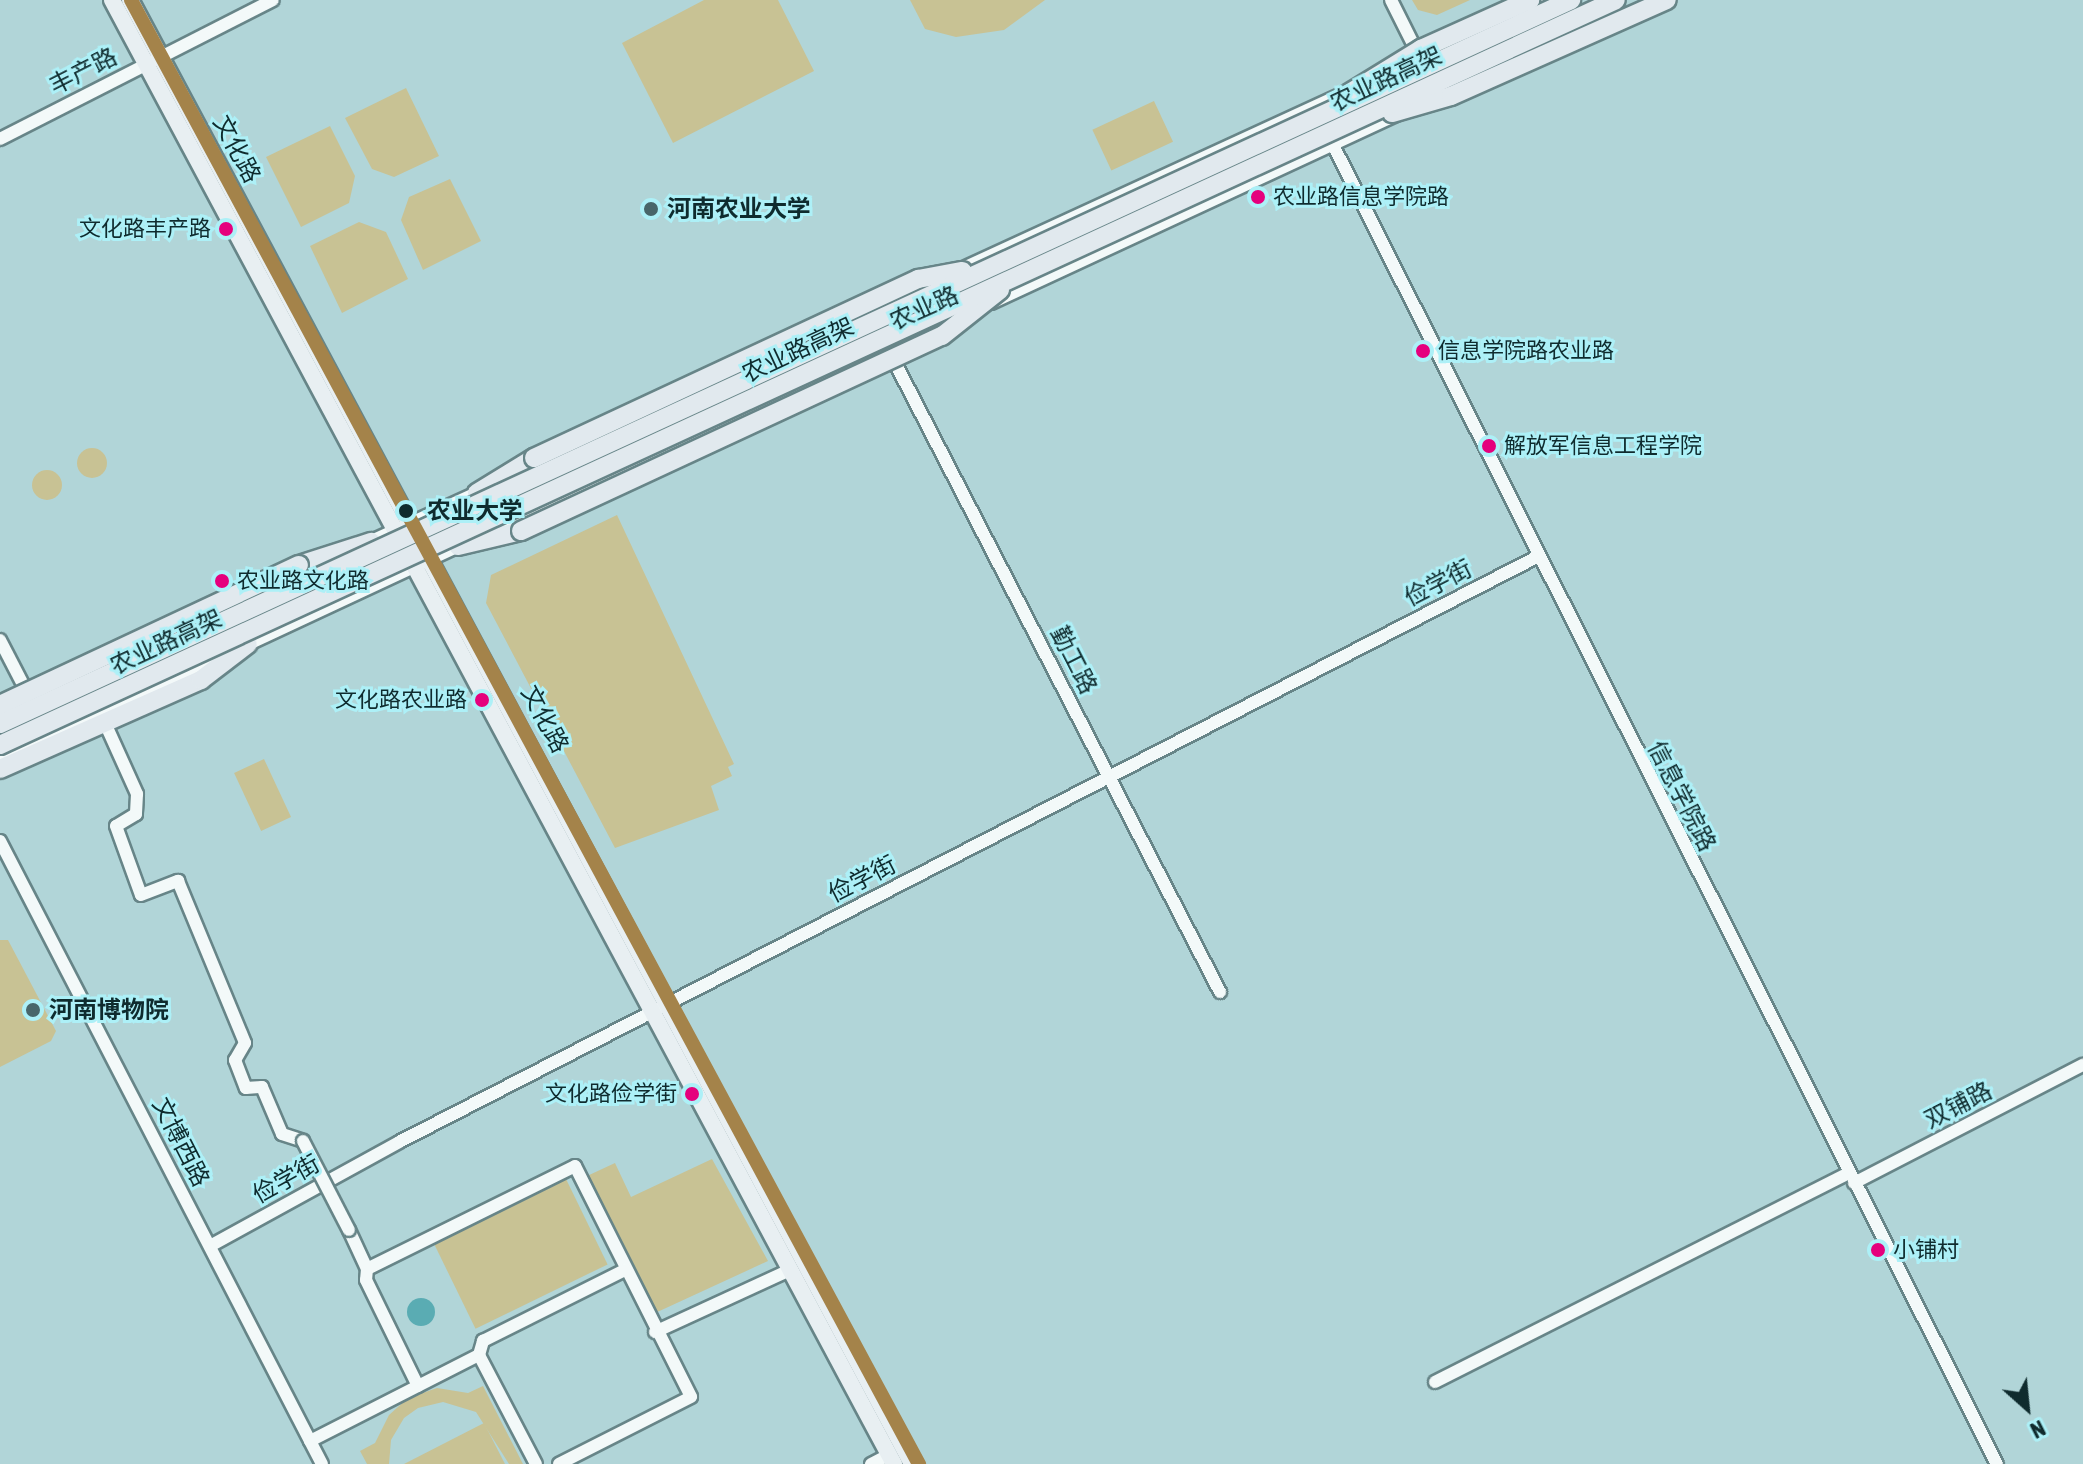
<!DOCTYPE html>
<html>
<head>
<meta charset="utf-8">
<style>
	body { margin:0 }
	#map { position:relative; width:2083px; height:1464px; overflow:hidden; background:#b1d5d8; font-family:"Asap Condensed","Noto Sans SC",sans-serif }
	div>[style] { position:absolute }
	.green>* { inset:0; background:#c8c294; transform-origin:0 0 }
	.round { border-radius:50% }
	.water>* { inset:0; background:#5aacb3 }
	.roads { filter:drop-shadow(2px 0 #678588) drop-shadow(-2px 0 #678588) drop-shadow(0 2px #678588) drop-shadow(0 -2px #678588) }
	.minor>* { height:12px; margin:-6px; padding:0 6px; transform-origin:6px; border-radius:6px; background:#f3f9f9 }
	.major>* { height:16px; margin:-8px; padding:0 8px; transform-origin:8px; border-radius:8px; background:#e8eff2 }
	.highway>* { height:18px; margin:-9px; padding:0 9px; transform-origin:9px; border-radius:9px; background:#e1e9ee }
	.bridges { filter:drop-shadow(2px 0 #678588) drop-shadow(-2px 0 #678588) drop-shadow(0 2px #678588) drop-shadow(0 -2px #678588) }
	.minor-bridge>* { height:12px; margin:-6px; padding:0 6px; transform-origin:6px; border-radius:6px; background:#f3f9f9 }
	.highway-bridge>* { height:18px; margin:-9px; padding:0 9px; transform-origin:9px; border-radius:9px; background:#e1e9ee }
	.metro-1>* { height:14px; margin:-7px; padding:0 7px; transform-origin:7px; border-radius:7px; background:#a4834a }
	.dots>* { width:22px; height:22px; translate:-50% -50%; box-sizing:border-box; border:4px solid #adf0f7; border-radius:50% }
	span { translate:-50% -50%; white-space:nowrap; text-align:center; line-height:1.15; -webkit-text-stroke:6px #adf0f7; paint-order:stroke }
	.bus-label { font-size:22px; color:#0f2b2e }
	.left { translate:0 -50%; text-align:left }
	.right { translate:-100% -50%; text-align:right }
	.street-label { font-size:24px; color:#0f2b2e }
	.poi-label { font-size:24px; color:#0f2b2e; font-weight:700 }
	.stop-label { font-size:24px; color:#0f2b2e; font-weight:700 }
	.north { position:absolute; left:1987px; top:1368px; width:80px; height:80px; -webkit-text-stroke:6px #adf0f7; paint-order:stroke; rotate:153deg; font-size:22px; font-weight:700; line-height:32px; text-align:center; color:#0f2b2e }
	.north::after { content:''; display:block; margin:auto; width:28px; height:36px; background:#0f2b2e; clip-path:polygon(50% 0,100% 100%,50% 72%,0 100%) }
</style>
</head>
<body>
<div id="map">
	<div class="green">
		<div style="clip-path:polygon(704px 0,778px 0,814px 71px,673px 143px,622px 43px)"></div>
		<div style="clip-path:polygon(910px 0,1045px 0,1004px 30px,956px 37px,925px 29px)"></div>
		<div style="clip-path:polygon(1412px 0,1470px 0,1437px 15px,1418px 10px)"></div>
		<div style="clip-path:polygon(406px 88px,439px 156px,394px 177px,372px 169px,345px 118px)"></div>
		<div style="left:1154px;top:101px;width:45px;height:68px;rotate:65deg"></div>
		<div style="clip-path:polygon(330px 126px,355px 176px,349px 203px,301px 227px,266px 157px)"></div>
		<div style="clip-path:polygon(450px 179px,481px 241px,423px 270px,401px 220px,409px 197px)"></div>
		<div style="clip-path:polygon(359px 222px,386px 232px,408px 279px,342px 313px,310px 246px)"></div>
		<div class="round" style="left:77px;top:448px;width:30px;height:30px"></div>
		<div class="round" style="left:32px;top:470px;width:30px;height:30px"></div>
		<div style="clip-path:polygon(617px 515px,734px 764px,728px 767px,732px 776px,711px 786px,719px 810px,615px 848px,486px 603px,491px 575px)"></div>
		<div style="left:264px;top:759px;width:64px;height:33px;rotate:65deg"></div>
		<div style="clip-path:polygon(0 940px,8px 940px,56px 1031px,51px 1041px,0 1067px)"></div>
		<div style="clip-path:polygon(712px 1159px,768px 1261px,653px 1314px,587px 1176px,615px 1163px,631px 1197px)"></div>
		<div style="left:566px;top:1179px;width:95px;height:147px;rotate:64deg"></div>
		<div style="clip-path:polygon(483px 1386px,523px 1464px,509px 1464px,476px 1412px,443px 1402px,418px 1408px,404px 1418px,391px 1440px,389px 1464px,367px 1464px,360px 1451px,375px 1443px,389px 1415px,408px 1398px,437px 1388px,468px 1393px)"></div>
		<div style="clip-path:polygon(484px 1423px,505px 1464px,404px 1464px)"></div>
	</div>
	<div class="water">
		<div class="round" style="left:407px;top:1298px;width:28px;height:28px"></div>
	</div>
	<div class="roads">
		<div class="minor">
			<div style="left:1391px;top:0;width:65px;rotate:63.4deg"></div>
			<div style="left:1524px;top:10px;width:24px;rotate:-24deg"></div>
			<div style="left:0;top:139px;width:306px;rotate:-27deg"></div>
			<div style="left:1333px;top:145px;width:1477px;rotate:63.28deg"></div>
			<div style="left:957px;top:271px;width:437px;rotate:-24.7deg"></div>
			<div style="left:991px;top:303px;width:450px;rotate:-24.9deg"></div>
			<div style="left:891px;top:355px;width:717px;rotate:62.68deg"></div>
			<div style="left:692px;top:394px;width:270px;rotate:-24.8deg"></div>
			<div style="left:485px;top:533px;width:518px;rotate:-24.54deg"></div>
			<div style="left:365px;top:544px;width:130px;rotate:-24.6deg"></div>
			<div style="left:0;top:640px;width:65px;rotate:62.7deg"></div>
			<div style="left:242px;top:647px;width:246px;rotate:-25deg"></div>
			<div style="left:105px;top:723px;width:78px;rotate:65.7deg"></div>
			<div style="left:137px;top:794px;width:20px;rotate:93deg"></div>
			<div style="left:136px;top:814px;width:23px;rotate:149deg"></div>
			<div style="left:116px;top:826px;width:73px;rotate:70.1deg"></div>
			<div style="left:141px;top:895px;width:40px;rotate:-21deg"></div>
			<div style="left:178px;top:881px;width:175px;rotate:67.5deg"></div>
			<div style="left:245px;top:1043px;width:20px;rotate:120deg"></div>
			<div style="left:235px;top:1060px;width:30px;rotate:69deg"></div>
			<div style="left:246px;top:1088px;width:16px;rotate:-4deg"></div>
			<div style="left:262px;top:1087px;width:51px;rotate:66.9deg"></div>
			<div style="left:282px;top:1134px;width:22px;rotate:18deg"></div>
			<div style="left:3px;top:758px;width:242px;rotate:-25deg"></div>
			<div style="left:0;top:841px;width:701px;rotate:62.67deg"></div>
			<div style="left:1854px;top:1183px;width:258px;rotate:-27.3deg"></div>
			<div style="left:349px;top:1230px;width:43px;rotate:65.2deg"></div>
			<div style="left:367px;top:1269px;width:11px;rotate:95deg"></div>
			<div style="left:366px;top:1280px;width:118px;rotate:63.9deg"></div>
			<div style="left:210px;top:1246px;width:216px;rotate:-28.8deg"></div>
			<div style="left:399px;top:1142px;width:1280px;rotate:-27.21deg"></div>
			<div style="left:367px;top:1269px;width:232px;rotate:-26.3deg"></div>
			<div style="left:575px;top:1166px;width:258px;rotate:63.3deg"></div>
			<div style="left:691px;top:1397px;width:148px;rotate:153.1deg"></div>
			<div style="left:655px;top:1332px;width:149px;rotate:-24.7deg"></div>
			<div style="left:479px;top:1355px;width:123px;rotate:62.4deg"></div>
			<div style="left:1435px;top:1382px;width:464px;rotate:-26.8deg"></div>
			<div style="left:310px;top:1441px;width:190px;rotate:-27deg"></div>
			<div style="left:479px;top:1355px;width:15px;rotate:-74deg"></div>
			<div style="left:483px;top:1341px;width:159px;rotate:-26.6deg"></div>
			<div style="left:871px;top:1464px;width:20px;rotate:-27deg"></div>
		</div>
		<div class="major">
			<div style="left:112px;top:0;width:1660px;rotate:61.89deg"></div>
			<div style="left:130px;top:0;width:1660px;rotate:61.89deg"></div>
		</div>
		<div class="highway">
			<div style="left:477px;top:493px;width:67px;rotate:-31.6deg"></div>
			<div style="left:458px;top:546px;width:65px;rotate:-13.4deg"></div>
			<div style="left:299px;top:565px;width:76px;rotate:-17.7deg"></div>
			<div style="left:0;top:769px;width:220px;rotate:-23.9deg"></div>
			<div style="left:201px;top:680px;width:59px;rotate:-37.5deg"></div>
		</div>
	</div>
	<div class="bridges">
		<div class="minor-bridge">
			<div style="left:303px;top:1141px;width:100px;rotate:62.7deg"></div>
		</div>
		<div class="highway-bridge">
			<div style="left:1348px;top:94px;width:86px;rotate:-31.7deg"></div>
			<div style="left:1421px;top:49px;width:120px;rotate:-24.2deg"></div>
			<div style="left:1392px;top:113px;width:61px;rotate:-16.1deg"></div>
			<div style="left:1451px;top:96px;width:236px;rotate:-24deg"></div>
			<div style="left:534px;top:458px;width:424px;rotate:-25deg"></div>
			<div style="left:918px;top:279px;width:45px;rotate:-10.3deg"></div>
			<div style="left:521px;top:531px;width:464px;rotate:-24.9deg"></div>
			<div style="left:942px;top:336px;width:74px;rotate:-38.4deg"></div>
			<div style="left:0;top:705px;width:330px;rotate:-25.1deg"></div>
			<div style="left:0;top:724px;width:1730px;rotate:-24.74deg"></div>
			<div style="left:0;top:745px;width:1779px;rotate:-24.75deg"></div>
		</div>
	</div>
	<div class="metro-1">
		<div style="left:131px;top:0;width:1663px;rotate:61.71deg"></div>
	</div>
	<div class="dots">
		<div style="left:1258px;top:197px;background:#e5007d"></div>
		<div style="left:651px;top:209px;background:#48666a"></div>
		<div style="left:226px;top:229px;background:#e5007d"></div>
		<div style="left:1423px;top:351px;background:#e5007d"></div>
		<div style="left:1489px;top:446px;background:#e5007d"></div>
		<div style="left:406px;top:511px;background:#0f2b2e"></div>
		<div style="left:222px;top:581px;background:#e5007d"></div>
		<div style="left:482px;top:700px;background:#e5007d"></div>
		<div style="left:33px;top:1010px;background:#48666a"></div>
		<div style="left:692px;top:1094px;background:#e5007d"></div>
		<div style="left:1878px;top:1250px;background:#e5007d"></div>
	</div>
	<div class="bus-label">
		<span class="left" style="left:1273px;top:197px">农业路信息学院路</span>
		<span class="right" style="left:211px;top:229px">文化路丰产路</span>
		<span class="left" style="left:1438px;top:351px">信息学院路农业路</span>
		<span class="left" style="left:1504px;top:446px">解放军信息工程学院</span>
		<span class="left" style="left:237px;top:581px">农业路文化路</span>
		<span class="right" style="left:467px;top:700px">文化路农业路</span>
		<span class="right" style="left:677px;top:1094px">文化路俭学街</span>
		<span class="left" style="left:1893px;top:1250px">小铺村</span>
	</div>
	<div class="street-label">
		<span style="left:83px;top:71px;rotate:-27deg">丰产路</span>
		<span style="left:1386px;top:79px;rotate:-25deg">农业路高架</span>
		<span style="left:237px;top:149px;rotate:62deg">文化路</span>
		<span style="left:924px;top:308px;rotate:-24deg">农业路</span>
		<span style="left:798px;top:350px;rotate:-25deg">农业路高架</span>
		<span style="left:1438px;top:583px;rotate:-27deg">俭学街</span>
		<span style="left:166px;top:642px;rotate:-25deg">农业路高架</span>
		<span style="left:1074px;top:660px;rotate:63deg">勤工路</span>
		<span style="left:545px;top:719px;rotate:62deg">文化路</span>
		<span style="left:1682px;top:796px;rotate:63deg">信息学院路</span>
		<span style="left:862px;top:879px;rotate:-27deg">俭学街</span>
		<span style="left:1958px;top:1105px;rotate:-27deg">双铺路</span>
		<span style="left:181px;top:1142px;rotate:63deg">文博西路</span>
		<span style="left:286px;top:1179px;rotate:-29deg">俭学街</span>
	</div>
	<div class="poi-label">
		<span class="left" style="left:667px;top:209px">河南农业大学</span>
		<span class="left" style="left:49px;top:1010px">河南博物院</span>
	</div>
	<div class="stop-label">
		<span class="left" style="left:427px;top:511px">农业大学</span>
	</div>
	<div class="north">N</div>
</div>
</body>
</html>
